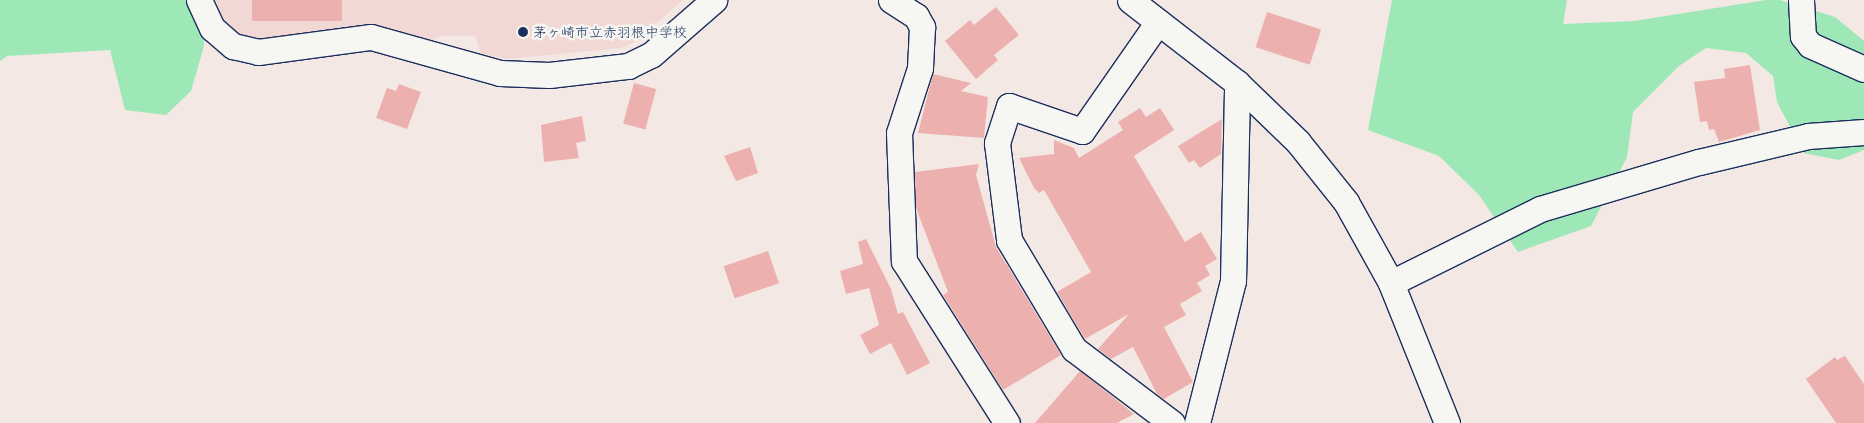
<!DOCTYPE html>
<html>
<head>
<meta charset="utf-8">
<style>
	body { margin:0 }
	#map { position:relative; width:1864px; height:423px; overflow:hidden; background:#f4e8e4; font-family:Mali,"Klee One",sans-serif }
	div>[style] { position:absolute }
	.built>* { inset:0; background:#f2d8d4 }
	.green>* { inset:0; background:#9ee8b7 }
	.building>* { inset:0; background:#ecb1ae; transform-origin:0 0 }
	.roads { filter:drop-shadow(1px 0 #1b2f5e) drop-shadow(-1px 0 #1b2f5e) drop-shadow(0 1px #1b2f5e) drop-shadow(0 -1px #1b2f5e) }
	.minor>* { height:25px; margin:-12.5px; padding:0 12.5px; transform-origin:12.5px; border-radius:12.5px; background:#f6f6f2 }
	.dots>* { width:14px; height:14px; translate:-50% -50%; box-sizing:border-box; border:2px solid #f6f6f2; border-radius:50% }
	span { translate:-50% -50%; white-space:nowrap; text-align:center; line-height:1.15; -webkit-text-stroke:5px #f6f6f2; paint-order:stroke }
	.poi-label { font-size:14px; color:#1b2f5e }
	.left { translate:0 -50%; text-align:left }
</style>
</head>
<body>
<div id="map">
	<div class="built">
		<div style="clip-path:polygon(209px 0,683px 0,635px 42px,622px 48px,505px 59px,481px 53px,475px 36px,440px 36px,432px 40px,383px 28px,346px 28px,252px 41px,221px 24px)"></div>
	</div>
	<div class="green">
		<div style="clip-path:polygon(0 0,204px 0,204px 46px,191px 91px,166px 115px,125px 110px,110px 50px,7px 56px,0 61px)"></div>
		<div style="clip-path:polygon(1392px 0,1567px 0,1563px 24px,1634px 21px,1766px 0,1780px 0,1835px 17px,1864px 41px,1864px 150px,1839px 160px,1804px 153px,1777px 102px,1773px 76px,1746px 53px,1706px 48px,1679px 66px,1633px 112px,1627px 157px,1591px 226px,1518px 252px,1479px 195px,1439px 156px,1368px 130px)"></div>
	</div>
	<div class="building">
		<div style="left:252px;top:0;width:90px;height:21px"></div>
		<div style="clip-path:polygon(996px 7px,1019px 35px,994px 55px,998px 60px,976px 79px,945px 41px,970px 20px,974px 25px)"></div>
		<div style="left:1267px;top:12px;width:57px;height:37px;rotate:18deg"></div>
		<div style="clip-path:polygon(1750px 65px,1760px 130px,1719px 142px,1714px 129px,1709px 130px,1707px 121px,1700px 122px,1694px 82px,1725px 78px,1724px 69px)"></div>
		<div style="clip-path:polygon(933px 74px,971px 83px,961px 91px,988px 97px,984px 138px,918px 133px)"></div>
		<div style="left:634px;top:83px;width:23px;height:42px;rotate:15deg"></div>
		<div style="clip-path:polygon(399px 84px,421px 92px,407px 129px,376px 118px,387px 88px,396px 91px)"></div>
		<div style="clip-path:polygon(1140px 108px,1146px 117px,1160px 108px,1174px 130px,1134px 156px,1185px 242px,1201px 232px,1217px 259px,1205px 266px,1210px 275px,1197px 283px,1202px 291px,1180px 304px,1186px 315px,1164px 327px,1193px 382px,1164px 399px,1157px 394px,1133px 347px,1111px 359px,1098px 349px,1129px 314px,1085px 339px,1057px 292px,1091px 272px,1044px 190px,1039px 193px,1034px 188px,1019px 158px,1054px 154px,1054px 140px,1074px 148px,1079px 158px,1123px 130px,1118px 122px)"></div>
		<div style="clip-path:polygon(582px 116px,586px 141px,576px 143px,579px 158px,544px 162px,541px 125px)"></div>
		<div style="clip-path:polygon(1222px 119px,1221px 154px,1200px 168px,1194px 160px,1189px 163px,1178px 146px)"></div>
		<div style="clip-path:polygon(750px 147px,758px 173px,736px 181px,724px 156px)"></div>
		<div style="clip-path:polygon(979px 164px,976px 175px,996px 247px,1061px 355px,1003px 390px,943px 295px,948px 292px,916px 208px,915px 172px)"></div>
		<div style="clip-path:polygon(866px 239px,891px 289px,898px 314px,903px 312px,930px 363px,907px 375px,891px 343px,870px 354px,860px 335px,879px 325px,869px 288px,846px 294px,840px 271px,863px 264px,858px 242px)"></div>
		<div style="left:768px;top:251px;width:34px;height:47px;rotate:71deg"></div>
		<div style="clip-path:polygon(1845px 356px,1864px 384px,1864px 423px,1836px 423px,1806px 379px,1835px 357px,1837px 360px)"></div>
		<div style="clip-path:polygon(1080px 371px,1113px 397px,1134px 414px,1117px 423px,1035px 423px)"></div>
	</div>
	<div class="roads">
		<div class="minor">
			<div style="left:199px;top:0;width:31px;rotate:65deg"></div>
			<div style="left:212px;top:28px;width:28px;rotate:41deg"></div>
			<div style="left:233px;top:46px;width:26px;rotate:13deg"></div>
			<div style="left:258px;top:52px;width:114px;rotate:-7.6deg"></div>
			<div style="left:371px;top:37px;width:134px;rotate:15.6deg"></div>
			<div style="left:500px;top:73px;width:49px;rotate:2.3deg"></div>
			<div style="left:549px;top:75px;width:80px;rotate:-6.5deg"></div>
			<div style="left:628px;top:66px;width:25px;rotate:-26deg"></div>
			<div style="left:651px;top:55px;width:84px;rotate:-41.1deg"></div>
			<div style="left:891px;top:0;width:30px;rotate:33deg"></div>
			<div style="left:916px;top:16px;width:13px;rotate:61deg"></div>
			<div style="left:922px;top:27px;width:41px;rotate:92.8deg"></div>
			<div style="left:920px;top:68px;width:68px;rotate:107.9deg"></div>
			<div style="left:899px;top:133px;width:128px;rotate:87.8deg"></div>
			<div style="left:904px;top:261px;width:192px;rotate:57.6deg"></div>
			<div style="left:1130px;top:0;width:135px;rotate:37.8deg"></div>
			<div style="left:1237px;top:83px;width:85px;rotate:44deg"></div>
			<div style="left:1298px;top:142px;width:77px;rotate:51.3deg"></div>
			<div style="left:1346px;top:202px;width:93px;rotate:60.9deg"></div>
			<div style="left:1391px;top:283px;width:151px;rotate:68.2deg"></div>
			<div style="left:1801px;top:0;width:36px;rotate:87deg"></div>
			<div style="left:1803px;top:36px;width:11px;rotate:52deg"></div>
			<div style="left:1810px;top:45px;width:59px;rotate:24deg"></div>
			<div style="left:1158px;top:22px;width:133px;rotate:124.9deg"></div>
			<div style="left:1082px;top:131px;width:77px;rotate:-161.1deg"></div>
			<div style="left:1009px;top:106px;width:39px;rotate:108deg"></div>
			<div style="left:997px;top:143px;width:98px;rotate:82.9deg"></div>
			<div style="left:1009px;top:240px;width:127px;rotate:59.2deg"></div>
			<div style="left:1074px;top:349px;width:123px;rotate:37.1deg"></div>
			<div style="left:1391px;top:283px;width:166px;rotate:-26.4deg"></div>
			<div style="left:1540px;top:209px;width:166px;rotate:-16.5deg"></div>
			<div style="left:1699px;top:162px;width:112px;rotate:-13.4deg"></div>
			<div style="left:1808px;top:136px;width:56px;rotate:-4.1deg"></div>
			<div style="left:1197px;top:423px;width:146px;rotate:-75.8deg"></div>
			<div style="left:1233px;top:281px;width:198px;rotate:-88.8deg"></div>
		</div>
	</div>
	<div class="dots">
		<div style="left:523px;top:32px;background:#1b2f5e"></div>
	</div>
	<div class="poi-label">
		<span class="left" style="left:533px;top:32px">茅ヶ崎市立赤羽根中学校</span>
	</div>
</div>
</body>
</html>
